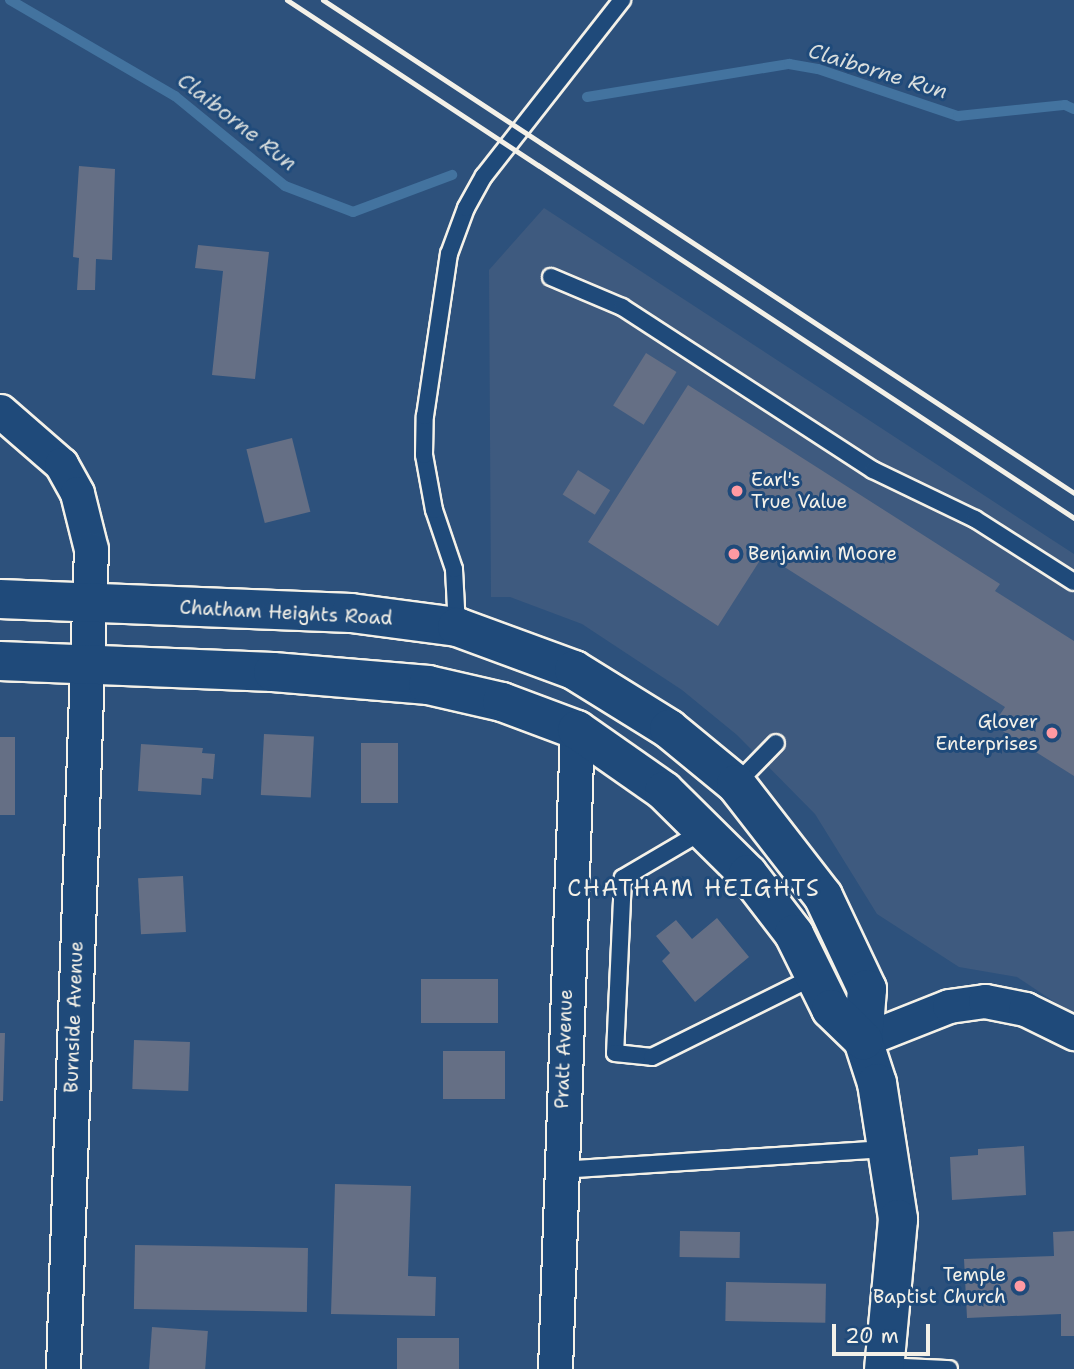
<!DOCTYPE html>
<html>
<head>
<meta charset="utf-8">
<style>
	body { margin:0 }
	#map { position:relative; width:1074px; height:1369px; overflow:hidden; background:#2d517c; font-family:"Shantell Sans",sans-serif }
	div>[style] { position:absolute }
	.built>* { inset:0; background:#3e5a7f }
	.stream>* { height:10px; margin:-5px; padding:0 5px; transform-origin:5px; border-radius:5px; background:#43739f }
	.building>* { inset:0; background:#656f85; transform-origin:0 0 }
	.roads { filter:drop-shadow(2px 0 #f4f1e8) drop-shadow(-2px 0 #f4f1e8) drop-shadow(0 2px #f4f1e8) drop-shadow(0 -2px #f4f1e8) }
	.service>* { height:16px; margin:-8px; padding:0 8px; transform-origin:8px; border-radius:8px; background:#1f4a7a }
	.minor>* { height:33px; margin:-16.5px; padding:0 16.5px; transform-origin:16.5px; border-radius:16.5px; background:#1f4a7a }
	.secondary>* { height:38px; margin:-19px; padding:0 19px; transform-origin:19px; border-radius:19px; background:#1f4a7a }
	.rail>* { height:5px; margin:-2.5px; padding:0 2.5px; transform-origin:2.5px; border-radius:2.5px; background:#f4f1e8 }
	.dots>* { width:19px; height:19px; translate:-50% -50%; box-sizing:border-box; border:4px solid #1f4a7a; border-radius:50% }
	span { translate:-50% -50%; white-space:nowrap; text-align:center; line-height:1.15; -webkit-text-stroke:6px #1f4a7a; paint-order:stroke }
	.poi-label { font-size:19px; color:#f4f1e8 }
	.left { translate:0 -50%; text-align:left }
	.right { translate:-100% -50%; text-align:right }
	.street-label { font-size:19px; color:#f4f1e8 }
	.water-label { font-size:21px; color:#d9dedd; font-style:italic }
	.quarter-label { font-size:23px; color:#f4f1e8; letter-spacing:2px }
	.scale { position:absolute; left:832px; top:1324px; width:98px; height:32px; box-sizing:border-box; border:4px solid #f4f1e8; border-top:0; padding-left:9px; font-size:21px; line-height:24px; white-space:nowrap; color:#f4f1e8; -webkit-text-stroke:5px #1f4a7a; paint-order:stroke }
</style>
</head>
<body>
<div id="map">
	<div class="built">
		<div style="clip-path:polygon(544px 208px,1074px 554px,1074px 1015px,1017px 977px,959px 967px,877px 914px,815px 814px,737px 735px,682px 690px,582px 624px,510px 597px,491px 597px,489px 270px)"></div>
	</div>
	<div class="stream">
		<div style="left:10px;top:0;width:191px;rotate:30.2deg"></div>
		<div style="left:175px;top:96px;width:142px;rotate:39.3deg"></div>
		<div style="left:285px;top:186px;width:73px;rotate:20.9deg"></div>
		<div style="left:353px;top:212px;width:106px;rotate:-20.5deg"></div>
		<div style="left:587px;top:97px;width:205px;rotate:-9.3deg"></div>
		<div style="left:789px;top:64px;width:29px;rotate:10deg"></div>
		<div style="left:818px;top:69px;width:148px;rotate:18.6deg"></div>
		<div style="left:958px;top:116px;width:108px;rotate:-5.9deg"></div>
		<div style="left:1065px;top:105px;width:10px;rotate:24deg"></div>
	</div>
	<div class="building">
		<div style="clip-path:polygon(79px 166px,115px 169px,112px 260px,96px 259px,95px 290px,77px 290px,79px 258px,73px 257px)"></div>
		<div style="clip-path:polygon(198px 245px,269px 252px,255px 379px,212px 375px,223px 271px,195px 268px)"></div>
		<div style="left:646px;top:353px;width:36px;height:62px;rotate:32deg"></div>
		<div style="clip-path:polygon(688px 385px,1000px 584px,995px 591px,1074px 641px,1074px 776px,993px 725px,1005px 707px,764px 554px,718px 626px,588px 542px)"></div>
		<div style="left:292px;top:438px;width:76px;height:47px;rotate:76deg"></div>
		<div style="left:578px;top:470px;width:38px;height:29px;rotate:32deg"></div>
		<div style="left:264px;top:734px;width:50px;height:61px;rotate:3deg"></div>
		<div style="left:0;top:737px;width:15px;height:78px"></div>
		<div style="left:361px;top:743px;width:37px;height:60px"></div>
		<div style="clip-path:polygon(141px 744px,203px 748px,202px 753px,215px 754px,213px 779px,202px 778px,201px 795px,138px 791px)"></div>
		<div style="left:183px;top:876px;width:56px;height:45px;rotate:87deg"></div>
		<div style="clip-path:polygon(717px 918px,749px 957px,695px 1002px,662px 961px,670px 953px,656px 936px,676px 920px,692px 939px)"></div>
		<div style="left:421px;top:979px;width:77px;height:44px"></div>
		<div style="clip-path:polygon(0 1033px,5px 1033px,3px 1101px,0 1101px)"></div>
		<div style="left:134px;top:1040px;width:56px;height:49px;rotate:2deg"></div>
		<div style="left:505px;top:1051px;width:48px;height:62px;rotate:90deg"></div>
		<div style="clip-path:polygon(1024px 1146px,1026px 1195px,952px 1200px,950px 1157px,978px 1155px,978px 1149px)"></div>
		<div style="clip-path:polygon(335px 1184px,411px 1186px,408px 1276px,436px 1277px,435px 1316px,331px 1314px)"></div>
		<div style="left:680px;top:1231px;width:60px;height:26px;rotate:1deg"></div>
		<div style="clip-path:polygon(1074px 1231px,1074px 1336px,1061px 1336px,1061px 1314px,967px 1318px,964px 1259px,1054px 1256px,1053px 1232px)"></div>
		<div style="left:135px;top:1245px;width:173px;height:64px;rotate:1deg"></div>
		<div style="left:726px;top:1282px;width:100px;height:39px;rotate:1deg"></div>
		<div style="left:152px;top:1327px;width:56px;height:42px;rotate:4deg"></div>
		<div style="left:459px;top:1338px;width:31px;height:62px;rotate:90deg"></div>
	</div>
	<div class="roads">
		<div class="service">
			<div style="left:551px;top:277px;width:77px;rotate:22.9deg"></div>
			<div style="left:622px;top:307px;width:299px;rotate:33deg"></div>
			<div style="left:873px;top:470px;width:113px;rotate:25.7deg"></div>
			<div style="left:975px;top:519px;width:117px;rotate:32.5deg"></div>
			<div style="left:457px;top:627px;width:58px;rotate:-93deg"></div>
			<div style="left:454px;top:569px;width:62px;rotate:-108.7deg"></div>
			<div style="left:434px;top:510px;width:56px;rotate:-100.3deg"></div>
			<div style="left:424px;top:455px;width:39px;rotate:-89deg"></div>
			<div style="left:425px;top:416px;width:164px;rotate:-81.6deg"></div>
			<div style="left:449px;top:254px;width:49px;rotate:-69.7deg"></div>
			<div style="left:466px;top:208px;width:37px;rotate:-61deg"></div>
			<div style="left:484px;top:176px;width:224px;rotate:-51.9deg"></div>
			<div style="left:736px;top:784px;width:57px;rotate:-45.7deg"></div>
			<div style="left:703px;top:831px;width:93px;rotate:149.6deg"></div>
			<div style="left:623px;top:878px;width:175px;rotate:92.6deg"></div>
			<div style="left:615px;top:1053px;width:37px;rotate:6deg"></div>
			<div style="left:652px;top:1057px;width:182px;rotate:-26.4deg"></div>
			<div style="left:560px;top:1170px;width:330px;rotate:-3.7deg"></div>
			<div style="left:885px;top:1366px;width:64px;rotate:2.7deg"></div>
		</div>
		<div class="minor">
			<div style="left:0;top:411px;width:81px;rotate:41deg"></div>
			<div style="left:61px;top:464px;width:33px;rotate:61deg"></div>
			<div style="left:77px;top:493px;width:58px;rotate:76deg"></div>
			<div style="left:91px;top:549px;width:820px;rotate:91.96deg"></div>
			<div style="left:863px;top:1040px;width:92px;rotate:-21.6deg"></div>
			<div style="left:949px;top:1006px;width:36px;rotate:-8deg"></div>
			<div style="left:985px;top:1001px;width:41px;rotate:11.3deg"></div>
			<div style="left:1025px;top:1009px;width:55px;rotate:26.1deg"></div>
			<div style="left:555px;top:1369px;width:639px;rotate:-88.03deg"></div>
		</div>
		<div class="secondary">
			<div style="left:0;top:599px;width:351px;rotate:2.3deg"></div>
			<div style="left:351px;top:613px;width:107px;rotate:7.5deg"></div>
			<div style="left:457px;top:627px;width:125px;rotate:20.2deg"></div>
			<div style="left:574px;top:670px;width:112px;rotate:31.8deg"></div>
			<div style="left:669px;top:729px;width:87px;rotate:39.4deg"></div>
			<div style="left:736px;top:784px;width:142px;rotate:52.2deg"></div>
			<div style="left:823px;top:896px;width:103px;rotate:64.7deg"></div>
			<div style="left:867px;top:989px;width:51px;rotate:94.5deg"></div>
			<div style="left:863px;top:1040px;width:45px;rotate:72deg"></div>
			<div style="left:877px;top:1083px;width:138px;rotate:81.2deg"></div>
			<div style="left:898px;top:1219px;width:151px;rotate:95.3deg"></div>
			<div style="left:0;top:661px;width:273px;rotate:2.3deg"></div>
			<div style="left:273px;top:672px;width:156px;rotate:4.8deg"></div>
			<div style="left:428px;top:685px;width:76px;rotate:12.9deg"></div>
			<div style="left:502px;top:702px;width:80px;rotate:20.5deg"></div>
			<div style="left:577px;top:730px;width:106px;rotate:35deg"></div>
			<div style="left:664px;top:791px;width:118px;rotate:44.7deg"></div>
			<div style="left:748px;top:874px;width:76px;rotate:52.5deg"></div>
			<div style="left:794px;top:934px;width:84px;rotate:63.7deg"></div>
			<div style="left:831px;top:1009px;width:45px;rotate:44.1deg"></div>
		</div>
	</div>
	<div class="rail">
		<div style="left:287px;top:0;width:942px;rotate:33.35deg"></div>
		<div style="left:323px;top:0;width:898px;rotate:33.28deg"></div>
	</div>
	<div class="dots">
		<div style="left:737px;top:491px;background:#ff9aa2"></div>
		<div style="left:734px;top:554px;background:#ff9aa2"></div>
		<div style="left:1052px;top:733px;background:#ff9aa2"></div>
		<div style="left:1020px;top:1286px;background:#ff9aa2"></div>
	</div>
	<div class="poi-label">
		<span class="left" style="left:751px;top:491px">Earl's<br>True Value</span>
		<span class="left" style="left:748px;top:554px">Benjamin Moore</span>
		<span class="right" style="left:1038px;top:733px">Glover<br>Enterprises</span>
		<span class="right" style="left:1006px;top:1286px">Temple<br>Baptist Church</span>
	</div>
	<div class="street-label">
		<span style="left:286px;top:613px;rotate:3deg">Chatham Heights Road</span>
		<span style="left:74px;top:1017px;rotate:-88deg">Burnside Avenue</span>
		<span style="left:564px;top:1049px;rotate:-88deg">Pratt Avenue</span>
	</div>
	<div class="water-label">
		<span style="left:878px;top:71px;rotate:17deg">Claiborne Run</span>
		<span style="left:237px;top:122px;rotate:38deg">Claiborne Run</span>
	</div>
	<div class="quarter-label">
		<span style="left:694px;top:888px">CHATHAM HEIGHTS</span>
	</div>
	<div class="scale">20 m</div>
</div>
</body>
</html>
